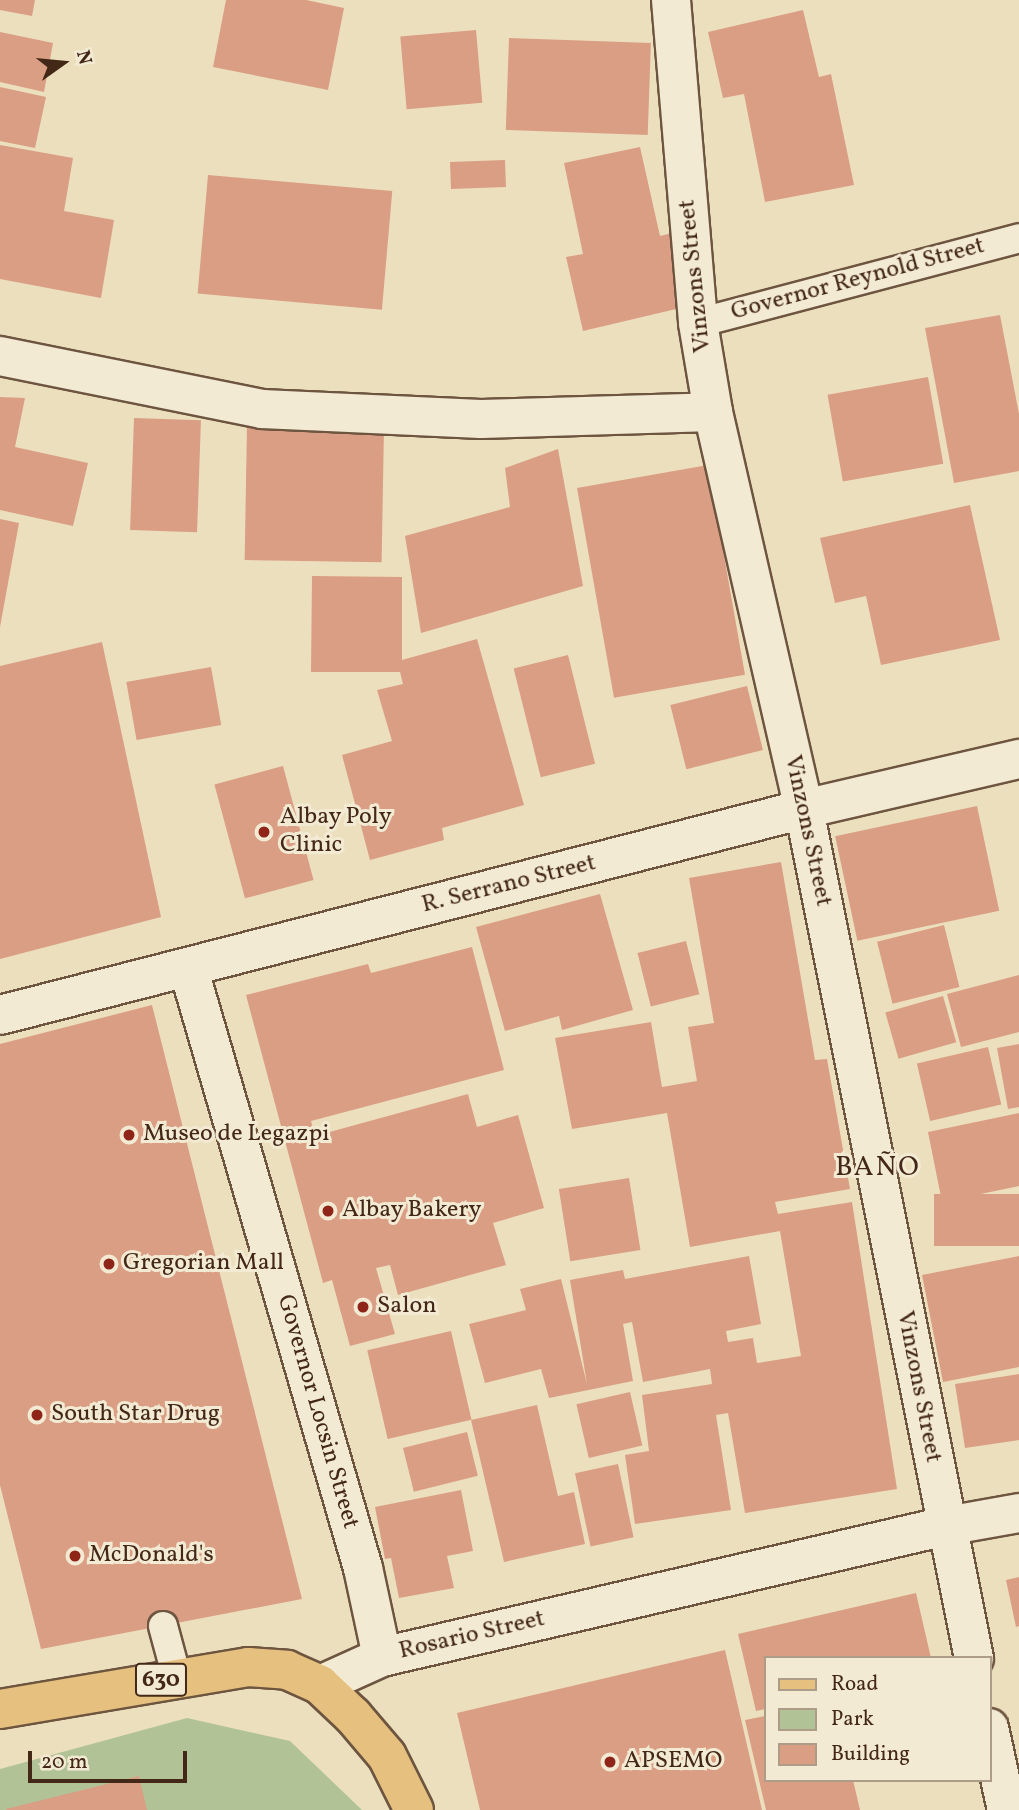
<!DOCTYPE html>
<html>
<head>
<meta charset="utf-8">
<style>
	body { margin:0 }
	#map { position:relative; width:1019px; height:1810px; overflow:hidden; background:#ecdfbd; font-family:Vollkorn,serif }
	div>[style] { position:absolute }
	.green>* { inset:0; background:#b1c396 }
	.building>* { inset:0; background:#da9e84; transform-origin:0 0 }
	.roads { filter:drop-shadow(2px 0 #6d5540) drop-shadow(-2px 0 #6d5540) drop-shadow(0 2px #6d5540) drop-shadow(0 -2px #6d5540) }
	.service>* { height:28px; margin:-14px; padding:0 14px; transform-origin:14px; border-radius:14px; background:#f3ead4 }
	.minor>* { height:38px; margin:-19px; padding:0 19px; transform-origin:19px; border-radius:19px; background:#f3ead4 }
	.primary>* { height:38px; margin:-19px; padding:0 19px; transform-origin:19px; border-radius:19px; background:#e6c07e }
	.dots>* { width:19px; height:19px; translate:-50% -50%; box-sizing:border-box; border:4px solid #f3ead4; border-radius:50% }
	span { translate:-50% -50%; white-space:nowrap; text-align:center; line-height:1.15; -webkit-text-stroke:6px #f3ead4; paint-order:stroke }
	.shield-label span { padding:2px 5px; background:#f3ead4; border:2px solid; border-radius:5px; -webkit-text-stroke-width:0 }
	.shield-label { font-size:23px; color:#432717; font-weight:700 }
	.street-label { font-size:24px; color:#432717 }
	.poi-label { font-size:24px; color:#432717 }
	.left { translate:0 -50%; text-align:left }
	.quarter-label { font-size:28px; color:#432717; letter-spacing:2px }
	.legend { position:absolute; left:764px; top:1656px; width:228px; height:126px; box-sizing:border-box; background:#f3ead4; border:2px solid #ad9c88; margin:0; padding:9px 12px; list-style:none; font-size:21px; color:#432717 }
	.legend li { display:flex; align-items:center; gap:14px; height:35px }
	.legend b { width:35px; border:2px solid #ad9c88 }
	.north { position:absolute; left:28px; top:28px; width:70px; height:70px; -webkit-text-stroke:5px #f3ead4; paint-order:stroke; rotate:75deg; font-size:19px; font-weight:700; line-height:28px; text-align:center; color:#432717 }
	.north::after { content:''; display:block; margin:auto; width:24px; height:32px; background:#432717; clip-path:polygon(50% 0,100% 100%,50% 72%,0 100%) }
	.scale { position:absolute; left:28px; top:1751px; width:159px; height:32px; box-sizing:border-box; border:4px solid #432717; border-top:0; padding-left:9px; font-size:21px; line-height:24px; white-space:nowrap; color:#432717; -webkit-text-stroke:5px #f3ead4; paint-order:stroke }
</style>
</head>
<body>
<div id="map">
	<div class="green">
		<div style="clip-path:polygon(187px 1718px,290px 1741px,362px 1810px,0 1810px,0 1769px)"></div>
	</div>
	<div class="building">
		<div style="clip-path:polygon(0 0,35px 0,32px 16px,0 10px)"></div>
		<div style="clip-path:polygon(226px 0,306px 0,344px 8px,328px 90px,213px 67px)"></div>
		<div style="clip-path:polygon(803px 10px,819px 77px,831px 74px,854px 185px,765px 202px,744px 94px,723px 98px,708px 32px)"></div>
		<div style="left:476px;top:30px;width:73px;height:76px;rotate:85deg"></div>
		<div style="clip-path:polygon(0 32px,53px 43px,44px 92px,0 82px)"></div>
		<div style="left:509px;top:38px;width:142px;height:92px;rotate:2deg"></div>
		<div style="clip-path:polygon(0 87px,46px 97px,35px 148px,0 141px)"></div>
		<div style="clip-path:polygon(0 145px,73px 158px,64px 211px,114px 220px,101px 298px,0 279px)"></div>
		<div style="clip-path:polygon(640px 147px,660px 236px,676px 232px,693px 305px,583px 331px,566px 257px,583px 254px,564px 163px)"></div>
		<div style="left:505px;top:160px;width:27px;height:55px;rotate:88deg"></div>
		<div style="left:208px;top:175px;width:185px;height:119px;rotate:5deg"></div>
		<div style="clip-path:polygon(1000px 315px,1019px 414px,1019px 471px,954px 483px,925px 328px)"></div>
		<div style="left:928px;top:377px;width:88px;height:102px;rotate:80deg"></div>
		<div style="clip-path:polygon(0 397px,25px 398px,15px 447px,88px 463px,73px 526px,0 510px)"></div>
		<div style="left:134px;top:418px;width:67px;height:112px;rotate:2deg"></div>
		<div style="left:247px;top:425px;width:137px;height:135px;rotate:1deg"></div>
		<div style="clip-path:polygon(558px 449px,583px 586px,421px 633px,405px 536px,510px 507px,505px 468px)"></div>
		<div style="left:708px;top:465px;width:213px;height:133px;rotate:80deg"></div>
		<div style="clip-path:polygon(970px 505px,1000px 640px,881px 665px,866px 596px,835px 603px,820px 538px)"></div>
		<div style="clip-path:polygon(0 519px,19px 523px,0 627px)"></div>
		<div style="clip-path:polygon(312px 576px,402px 577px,402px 660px,477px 639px,524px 805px,442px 828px,444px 840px,370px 860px,342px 755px,392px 741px,377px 690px,403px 684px,400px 672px,311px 672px)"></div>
		<div style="clip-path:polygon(102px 642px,161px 917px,0 959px,0 666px)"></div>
		<div style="left:568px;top:655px;width:112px;height:56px;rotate:76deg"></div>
		<div style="left:211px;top:667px;width:59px;height:86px;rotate:80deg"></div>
		<div style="left:747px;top:686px;width:66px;height:79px;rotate:76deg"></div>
		<div style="left:283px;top:766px;width:118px;height:71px;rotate:75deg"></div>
		<div style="left:977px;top:806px;width:107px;height:145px;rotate:78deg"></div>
		<div style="clip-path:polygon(781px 862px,815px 1060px,827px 1059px,850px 1189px,775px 1202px,778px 1214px,852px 1202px,897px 1489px,745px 1513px,728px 1413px,716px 1415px,731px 1510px,635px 1524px,625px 1455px,649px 1451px,642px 1395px,712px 1384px,710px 1369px,643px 1382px,632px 1322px,623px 1324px,633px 1381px,549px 1398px,541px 1369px,485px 1383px,469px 1324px,526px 1310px,520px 1289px,561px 1279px,587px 1384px,570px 1280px,623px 1270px,625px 1279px,749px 1256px,761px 1324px,726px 1331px,728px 1342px,753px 1338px,757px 1363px,801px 1356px,780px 1231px,690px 1247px,667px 1113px,572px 1129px,555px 1038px,651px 1022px,662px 1087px,697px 1081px,688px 1027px,714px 1023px,689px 878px)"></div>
		<div style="clip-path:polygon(600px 894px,633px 1010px,562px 1030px,559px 1016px,505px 1031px,476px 927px)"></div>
		<div style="left:944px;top:925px;width:64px;height:69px;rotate:76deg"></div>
		<div style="left:686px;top:941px;width:55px;height:50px;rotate:76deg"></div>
		<div style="clip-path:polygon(472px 947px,504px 1070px,311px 1121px,315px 1136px,468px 1094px,477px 1127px,518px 1115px,544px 1208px,493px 1223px,506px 1265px,398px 1295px,390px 1265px,376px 1268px,395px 1334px,350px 1346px,332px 1280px,323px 1283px,246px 995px,368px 964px,371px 973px)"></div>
		<div style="clip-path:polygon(1019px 975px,1019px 1032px,961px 1047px,947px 994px)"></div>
		<div style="left:943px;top:996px;width:48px;height:60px;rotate:74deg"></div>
		<div style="clip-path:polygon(152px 1005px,302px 1599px,41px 1649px,0 1485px,0 1044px)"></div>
		<div style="clip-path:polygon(1019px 1044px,1019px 1107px,1008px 1109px,997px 1048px)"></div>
		<div style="left:988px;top:1047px;width:59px;height:73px;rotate:77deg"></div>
		<div style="clip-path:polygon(1019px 1113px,1019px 1186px,942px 1202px,928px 1132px)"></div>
		<div style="left:629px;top:1178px;width:73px;height:71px;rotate:81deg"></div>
		<div style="left:1019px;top:1194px;width:52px;height:85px;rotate:90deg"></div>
		<div style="clip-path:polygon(1019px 1256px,1019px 1367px,943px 1382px,922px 1275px)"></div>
		<div style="left:451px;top:1331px;width:91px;height:86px;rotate:77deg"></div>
		<div style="clip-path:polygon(1019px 1374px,1019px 1440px,965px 1448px,955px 1384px)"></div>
		<div style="left:630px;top:1392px;width:55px;height:55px;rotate:77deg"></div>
		<div style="clip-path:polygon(537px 1405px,558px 1496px,574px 1492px,585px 1544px,504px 1562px,471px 1420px)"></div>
		<div style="left:467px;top:1432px;width:45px;height:66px;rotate:76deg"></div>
		<div style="left:618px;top:1464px;width:75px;height:44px;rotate:78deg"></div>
		<div style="clip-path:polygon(461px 1490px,473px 1551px,447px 1556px,454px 1588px,399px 1598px,391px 1558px,385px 1559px,375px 1507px)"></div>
		<div style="clip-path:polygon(1019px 1577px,1019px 1626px,1016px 1627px,1006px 1580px)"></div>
		<div style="clip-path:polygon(916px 1593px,931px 1658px,765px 1658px,765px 1709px,756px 1711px,738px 1634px)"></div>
		<div style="clip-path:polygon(725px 1650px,762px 1810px,480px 1810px,457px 1713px)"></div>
		<div style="clip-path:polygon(765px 1716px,765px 1780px,853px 1780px,860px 1810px,766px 1810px,745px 1720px)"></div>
		<div style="clip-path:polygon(139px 1776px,147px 1810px,6px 1810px,6px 1809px)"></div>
	</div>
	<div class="roads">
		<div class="service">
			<div style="left:698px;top:323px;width:332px;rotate:-14.8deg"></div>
			<div style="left:163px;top:1626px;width:54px;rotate:74.9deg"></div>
		</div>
		<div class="minor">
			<div style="left:671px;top:0;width:324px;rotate:85.2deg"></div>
			<div style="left:698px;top:323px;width:90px;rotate:80.4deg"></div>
			<div style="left:713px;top:412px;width:407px;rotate:77.1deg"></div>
			<div style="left:804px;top:809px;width:866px;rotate:78.68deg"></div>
			<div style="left:0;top:356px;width:267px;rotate:11.4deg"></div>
			<div style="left:262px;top:409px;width:219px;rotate:2.6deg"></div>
			<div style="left:481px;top:419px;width:232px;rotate:-1.7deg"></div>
			<div style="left:188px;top:967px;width:626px;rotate:73.77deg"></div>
			<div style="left:363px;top:1568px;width:91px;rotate:77.9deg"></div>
			<div style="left:0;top:1015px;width:830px;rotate:-14.37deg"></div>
			<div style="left:804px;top:809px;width:221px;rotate:-13.1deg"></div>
			<div style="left:320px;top:1685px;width:68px;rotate:-24.3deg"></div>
			<div style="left:382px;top:1657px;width:579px;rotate:-13.08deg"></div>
			<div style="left:946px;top:1526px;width:74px;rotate:-10.1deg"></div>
			<div style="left:989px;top:1728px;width:84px;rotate:77.6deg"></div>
		</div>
		<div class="primary">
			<div style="left:0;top:1709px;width:252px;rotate:-9.6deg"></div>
			<div style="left:248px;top:1667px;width:39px;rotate:4deg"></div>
			<div style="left:287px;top:1670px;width:36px;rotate:24deg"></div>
			<div style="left:320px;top:1685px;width:45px;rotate:43.2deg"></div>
			<div style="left:353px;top:1716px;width:52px;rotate:49.6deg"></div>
			<div style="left:387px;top:1756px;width:60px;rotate:63.4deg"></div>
		</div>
	</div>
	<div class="dots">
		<div style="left:264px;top:832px;background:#8f2418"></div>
		<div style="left:129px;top:1135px;background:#8f2418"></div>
		<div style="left:328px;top:1211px;background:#8f2418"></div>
		<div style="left:109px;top:1264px;background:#8f2418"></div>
		<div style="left:363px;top:1307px;background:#8f2418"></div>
		<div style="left:37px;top:1415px;background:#8f2418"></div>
		<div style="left:75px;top:1556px;background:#8f2418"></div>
		<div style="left:610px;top:1762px;background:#8f2418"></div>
	</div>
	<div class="shield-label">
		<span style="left:161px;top:1680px">630</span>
	</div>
	<div class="street-label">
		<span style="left:696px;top:276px;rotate:-96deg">Vinzons Street</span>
		<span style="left:858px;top:280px;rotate:-15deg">Governor Reynold Street</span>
		<span style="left:807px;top:831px;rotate:78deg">Vinzons Street</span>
		<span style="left:509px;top:885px;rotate:-14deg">R. Serrano Street</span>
		<span style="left:918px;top:1387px;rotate:79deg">Vinzons Street</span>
		<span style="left:317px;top:1412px;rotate:74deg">Governor Locsin Street</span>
		<span style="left:472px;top:1636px;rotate:-13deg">Rosario Street</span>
	</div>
	<div class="poi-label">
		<span class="left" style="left:280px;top:832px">Albay Poly<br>Clinic</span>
		<span class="left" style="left:143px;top:1135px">Museo de Legazpi</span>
		<span class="left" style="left:342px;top:1211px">Albay Bakery</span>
		<span class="left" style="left:123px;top:1264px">Gregorian Mall</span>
		<span class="left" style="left:377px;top:1307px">Salon</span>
		<span class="left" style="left:51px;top:1415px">South Star Drug</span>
		<span class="left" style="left:89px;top:1556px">McDonald's</span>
		<span class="left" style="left:624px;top:1762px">APSEMO</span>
	</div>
	<div class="quarter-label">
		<span style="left:878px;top:1168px">BAÑO</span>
	</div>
	<ul class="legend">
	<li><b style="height:9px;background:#e6c07e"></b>Road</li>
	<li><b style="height:19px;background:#b1c396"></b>Park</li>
	<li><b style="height:19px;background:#da9e84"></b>Building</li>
	</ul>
	<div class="north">N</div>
	<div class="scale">20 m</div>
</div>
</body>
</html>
